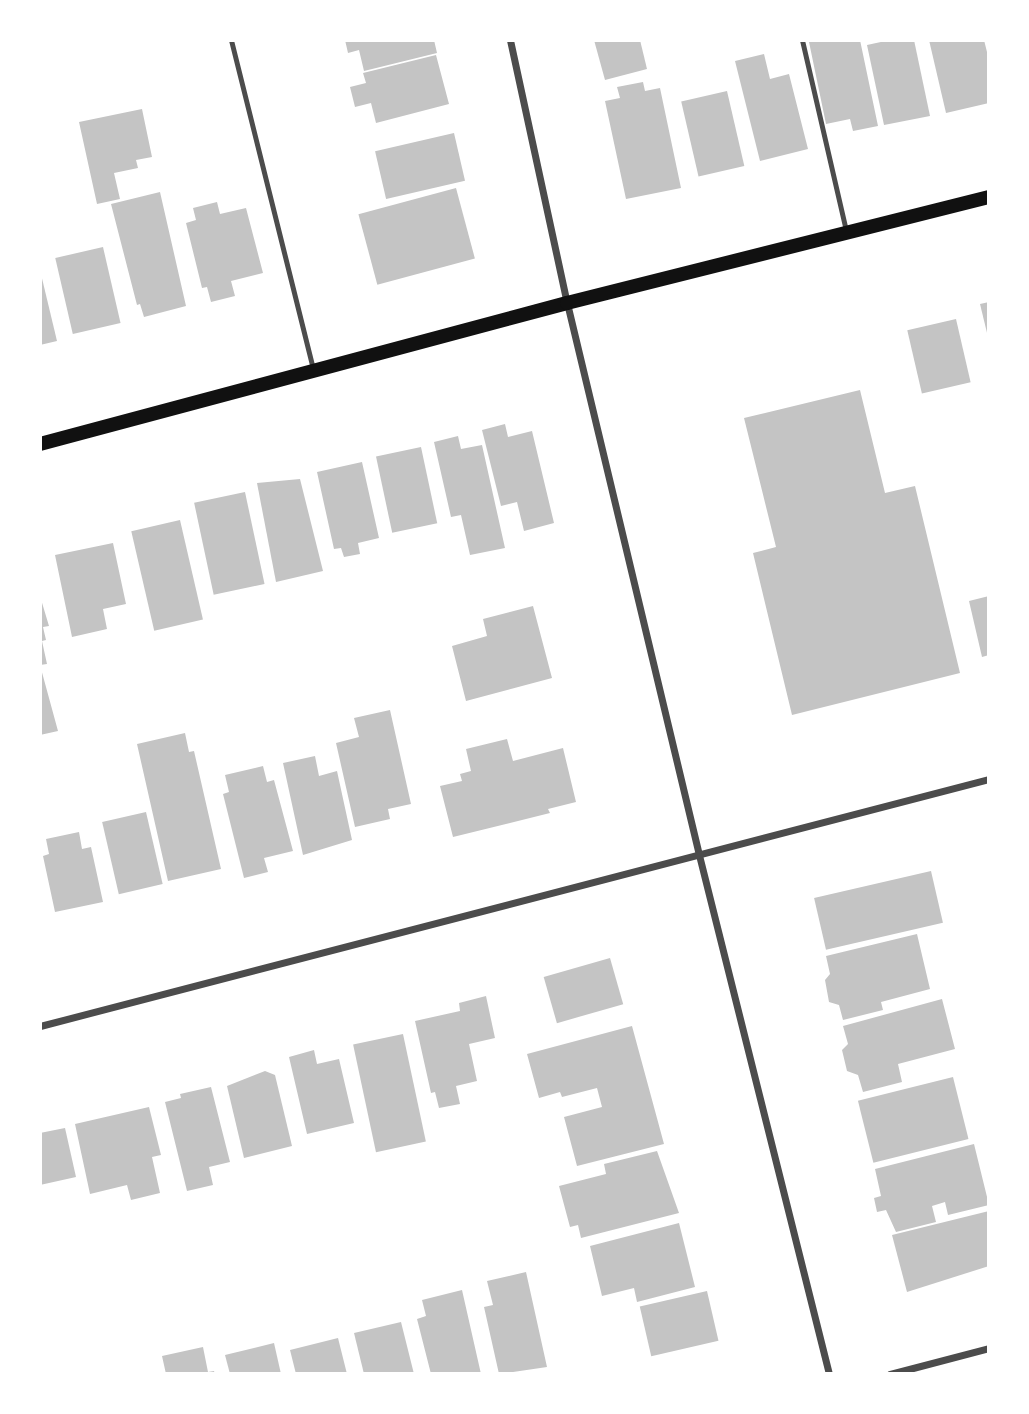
<!DOCTYPE html>
<html>
<head>
<meta charset="utf-8">
<style>
	body { margin:0 }
	#map { position:relative; width:1029px; height:1414px; overflow:hidden; background:#fff; font-family:"Fira Sans",sans-serif }
	div>[style] { position:absolute }
	.building>* { inset:0; background:#c4c4c4; transform-origin:0 0 }
	.service>* { height:5px; margin:-2.5px; padding:0 2.5px; transform-origin:2.5px; border-radius:2.5px; background:#4c4c4c }
	.minor>* { height:7px; margin:-3.5px; padding:0 3.5px; transform-origin:3.5px; border-radius:3.5px; background:#4c4c4c }
	.secondary>* { height:14px; margin:-7px; padding:0 7px; transform-origin:7px; border-radius:7px; background:#111 }
	span { translate:-50% -50%; white-space:nowrap; text-align:center; line-height:1.15; -webkit-text-stroke:5px #fff; paint-order:stroke }
	.frame { position:absolute; inset:0; border:42px solid #fff; pointer-events:none }
</style>
</head>
<body>
<div id="map">
	<div class="building">
		<div style="clip-path:polygon(345px 40px,434px 40px,437px 53px,364px 71px,359px 50px,348px 53px)"></div>
		<div style="clip-path:polygon(594px 40px,640px 40px,647px 69px,605px 80px)"></div>
		<div style="clip-path:polygon(816px 40px,860px 40px,878px 126px,853px 131px,850px 119px,826px 124px,809px 42px)"></div>
		<div style="clip-path:polygon(890px 40px,914px 40px,930px 116px,884px 125px,867px 45px)"></div>
		<div style="clip-path:polygon(929px 40px,984px 40px,989px 60px,989px 103px,946px 113px)"></div>
		<div style="clip-path:polygon(764px 54px,770px 79px,789px 74px,808px 149px,760px 161px,735px 61px)"></div>
		<div style="clip-path:polygon(436px 55px,449px 104px,376px 123px,371px 103px,355px 107px,350px 87px,366px 83px,363px 73px)"></div>
		<div style="clip-path:polygon(643px 82px,645px 91px,660px 88px,681px 188px,626px 199px,605px 101px,620px 98px,617px 87px)"></div>
		<div style="left:727px;top:91px;width:77px;height:47px;rotate:77deg"></div>
		<div style="clip-path:polygon(142px 109px,152px 157px,136px 160px,138px 168px,114px 173px,120px 199px,97px 204px,79px 122px)"></div>
		<div style="left:454px;top:133px;width:49px;height:81px;rotate:77deg"></div>
		<div style="left:456px;top:188px;width:73px;height:101px;rotate:75deg"></div>
		<div style="clip-path:polygon(160px 192px,186px 306px,144px 317px,140px 304px,137px 305px,111px 204px)"></div>
		<div style="clip-path:polygon(217px 202px,220px 214px,246px 208px,263px 273px,231px 281px,235px 296px,211px 302px,207px 287px,202px 288px,186px 223px,196px 220px,193px 208px)"></div>
		<div style="left:103px;top:247px;width:78px;height:49px;rotate:77deg"></div>
		<div style="clip-path:polygon(40px 270px,57px 341px,40px 345px)"></div>
		<div style="clip-path:polygon(989px 302px,989px 337px,988px 337px,980px 304px)"></div>
		<div style="left:956px;top:319px;width:65px;height:50px;rotate:77deg"></div>
		<div style="clip-path:polygon(860px 390px,885px 493px,915px 486px,960px 673px,792px 715px,753px 553px,776px 547px,744px 418px)"></div>
		<div style="clip-path:polygon(505px 424px,508px 437px,532px 431px,554px 523px,524px 531px,517px 502px,501px 506px,482px 430px)"></div>
		<div style="clip-path:polygon(458px 436px,461px 449px,482px 445px,505px 548px,470px 555px,461px 515px,451px 517px,434px 442px)"></div>
		<div style="left:421px;top:447px;width:78px;height:46px;rotate:78deg"></div>
		<div style="clip-path:polygon(362px 462px,379px 538px,358px 543px,360px 554px,344px 557px,341px 548px,334px 549px,317px 472px)"></div>
		<div style="clip-path:polygon(300px 479px,323px 571px,276px 582px,257px 483px)"></div>
		<div style="left:245px;top:492px;width:94px;height:52px;rotate:78deg"></div>
		<div style="left:180px;top:520px;width:102px;height:50px;rotate:77deg"></div>
		<div style="clip-path:polygon(113px 543px,126px 604px,103px 609px,107px 629px,72px 637px,55px 555px)"></div>
		<div style="clip-path:polygon(40px 596px,49px 626px,43px 627px,46px 640px,42px 641px,47px 664px,40px 665px,58px 731px,40px 735px)"></div>
		<div style="clip-path:polygon(989px 596px,989px 655px,982px 657px,969px 601px)"></div>
		<div style="clip-path:polygon(533px 606px,552px 678px,466px 701px,452px 646px,487px 636px,483px 619px)"></div>
		<div style="clip-path:polygon(390px 710px,411px 804px,388px 809px,390px 819px,355px 827px,336px 743px,359px 737px,354px 718px)"></div>
		<div style="clip-path:polygon(185px 733px,189px 752px,194px 751px,221px 869px,168px 881px,137px 744px)"></div>
		<div style="clip-path:polygon(507px 739px,513px 761px,563px 748px,576px 802px,548px 809px,550px 813px,453px 837px,440px 786px,462px 781px,460px 774px,471px 771px,466px 749px)"></div>
		<div style="clip-path:polygon(315px 756px,319px 776px,337px 771px,352px 840px,303px 855px,283px 763px)"></div>
		<div style="clip-path:polygon(263px 766px,267px 782px,274px 780px,293px 851px,264px 858px,268px 872px,244px 878px,223px 794px,229px 792px,225px 775px)"></div>
		<div style="left:146px;top:812px;width:74px;height:45px;rotate:77deg"></div>
		<div style="clip-path:polygon(79px 832px,82px 849px,91px 847px,103px 902px,55px 912px,43px 856px,49px 854px,46px 839px)"></div>
		<div style="left:931px;top:871px;width:53px;height:120px;rotate:77deg"></div>
		<div style="clip-path:polygon(917px 934px,930px 989px,881px 1002px,883px 1010px,843px 1020px,839px 1005px,829px 1002px,825px 980px,830px 974px,826px 956px)"></div>
		<div style="left:610px;top:958px;width:48px;height:69px;rotate:74deg"></div>
		<div style="clip-path:polygon(486px 996px,495px 1038px,469px 1044px,477px 1081px,456px 1086px,460px 1104px,439px 1108px,435px 1092px,431px 1093px,415px 1021px,460px 1011px,459px 1003px)"></div>
		<div style="clip-path:polygon(942px 999px,955px 1049px,898px 1064px,902px 1082px,863px 1092px,858px 1075px,847px 1071px,842px 1050px,848px 1044px,843px 1026px)"></div>
		<div style="clip-path:polygon(632px 1026px,664px 1144px,577px 1166px,564px 1117px,602px 1107px,597px 1088px,562px 1097px,560px 1092px,539px 1098px,527px 1054px)"></div>
		<div style="left:403px;top:1034px;width:110px;height:51px;rotate:78deg"></div>
		<div style="clip-path:polygon(314px 1050px,317px 1064px,339px 1059px,354px 1123px,307px 1134px,289px 1057px)"></div>
		<div style="clip-path:polygon(265px 1071px,275px 1075px,292px 1146px,244px 1158px,227px 1086px)"></div>
		<div style="left:953px;top:1077px;width:64px;height:98px;rotate:76deg"></div>
		<div style="clip-path:polygon(211px 1087px,230px 1162px,209px 1167px,213px 1185px,187px 1191px,165px 1102px,181px 1098px,180px 1094px)"></div>
		<div style="clip-path:polygon(149px 1107px,161px 1155px,152px 1157px,160px 1193px,131px 1200px,127px 1185px,90px 1194px,75px 1124px)"></div>
		<div style="clip-path:polygon(65px 1128px,76px 1177px,40px 1185px,40px 1133px)"></div>
		<div style="clip-path:polygon(974px 1144px,989px 1205px,948px 1215px,945px 1202px,932px 1206px,936px 1222px,896px 1232px,886px 1210px,877px 1212px,874px 1198px,881px 1196px,875px 1169px)"></div>
		<div style="clip-path:polygon(657px 1151px,679px 1213px,581px 1238px,578px 1225px,570px 1227px,559px 1186px,606px 1174px,604px 1164px)"></div>
		<div style="clip-path:polygon(989px 1211px,989px 1266px,907px 1292px,892px 1235px)"></div>
		<div style="clip-path:polygon(679px 1223px,695px 1287px,637px 1302px,634px 1288px,602px 1296px,590px 1246px)"></div>
		<div style="clip-path:polygon(526px 1272px,547px 1367px,499px 1374px,484px 1307px,493px 1305px,487px 1281px)"></div>
		<div style="clip-path:polygon(462px 1290px,481px 1374px,431px 1374px,417px 1319px,426px 1316px,422px 1300px)"></div>
		<div style="left:707px;top:1291px;width:51px;height:69px;rotate:77deg"></div>
		<div style="clip-path:polygon(401px 1322px,414px 1374px,364px 1374px,354px 1333px)"></div>
		<div style="clip-path:polygon(338px 1338px,347px 1374px,296px 1374px,290px 1350px)"></div>
		<div style="clip-path:polygon(274px 1343px,281px 1374px,230px 1374px,225px 1355px)"></div>
		<div style="clip-path:polygon(203px 1347px,208px 1372px,214px 1371px,215px 1374px,166px 1374px,162px 1356px)"></div>
	</div>
	<div class="service">
		<div style="left:231px;top:40px;width:340px;rotate:76deg"></div>
		<div style="left:802px;top:40px;width:196px;rotate:77deg"></div>
	</div>
	<div class="minor">
		<div style="left:510px;top:40px;width:269px;rotate:77.8deg"></div>
		<div style="left:567px;top:303px;width:568px;rotate:76.55deg"></div>
		<div style="left:699px;top:855px;width:535px;rotate:75.94deg"></div>
		<div style="left:40px;top:1026px;width:981px;rotate:-14.59deg"></div>
		<div style="left:890px;top:1374px;width:102px;rotate:-14.7deg"></div>
	</div>
	<div class="secondary">
		<div style="left:40px;top:444px;width:546px;rotate:-14.98deg"></div>
		<div style="left:567px;top:303px;width:435px;rotate:-14.1deg"></div>
	</div>
	<div class="frame"></div>
</div>
</body>
</html>
